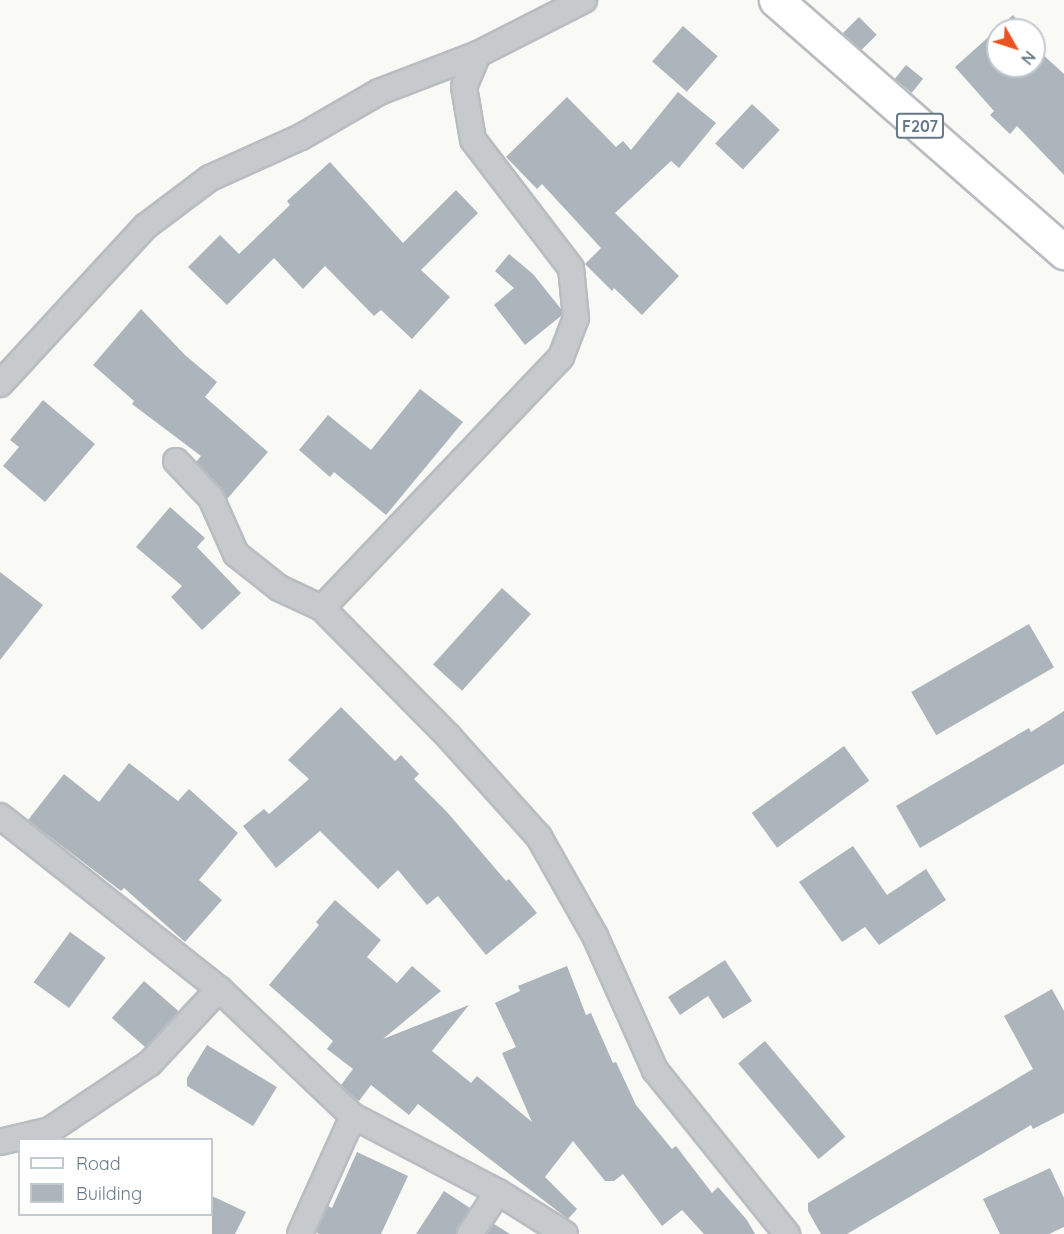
<!DOCTYPE html>
<html>
<head>
<meta charset="utf-8">
<style>
	body { margin:0 }
	#map { position:relative; width:1064px; height:1234px; overflow:hidden; background:#f9f9f6; font-family:Quicksand,sans-serif }
	div>[style] { position:absolute }
	.building>* { inset:0; background:#acb5bb; transform-origin:0 0 }
	.roads { filter:drop-shadow(2px 0 #b9bdc1) drop-shadow(-2px 0 #b9bdc1) drop-shadow(0 2px #b9bdc1) drop-shadow(0 -2px #b9bdc1) }
	.minor>* { height:24px; margin:-12px; padding:0 12px; transform-origin:12px; border-radius:12px; background:#c6cacd }
	.primary>* { height:33px; margin:-16.5px; padding:0 16.5px; transform-origin:16.5px; border-radius:16.5px; background:#fff }
	span { translate:-50% -50%; white-space:nowrap; text-align:center; line-height:1.15; -webkit-text-stroke:6px #fff; paint-order:stroke }
	.shield-label span { padding:2px 4px; background:#fff; border:2px solid; border-radius:4px; -webkit-text-stroke-width:0 }
	.shield-label { font-size:16px; color:#667988; font-weight:700 }
	.legend { position:absolute; left:18px; top:1138px; width:195px; height:78px; box-sizing:border-box; background:#fff; border:2px solid #c2c9cf; margin:0; padding:8px 10px; list-style:none; font-size:18px; color:#667988 }
	.legend li { display:flex; align-items:center; gap:12px; height:30px }
	.legend b { width:30px; border:2px solid #c2c9cf }
	.north { position:absolute; left:986px; top:18px; width:60px; height:60px; box-sizing:border-box; background:#fff; border:2px solid #c2c9cf; border-radius:50%; rotate:129deg; font-size:16px; font-weight:700; line-height:24px; text-align:center; color:#667988 }
	.north::after { content:''; display:block; margin:auto; width:21px; height:27px; background:#ec5322; clip-path:polygon(50% 0,100% 100%,50% 72%,0 100%) }
</style>
</head>
<body>
<div id="map">
	<div class="building">
		<div style="clip-path:polygon(1013px 15px,1026px 30px,998px 30px,998px 66px,1034px 66px,1034px 38px,1043px 48px,1039px 51px,1064px 74px,1064px 175px,1017px 126px,1010px 134px,990px 115px,994px 111px,955px 67px)"></div>
		<div style="left:859px;top:17px;width:25px;height:23px;rotate:45deg"></div>
		<div style="left:683px;top:26px;width:46px;height:47px;rotate:41deg"></div>
		<div style="left:906px;top:65px;width:22px;height:18px;rotate:39deg"></div>
		<div style="clip-path:polygon(678px 92px,716px 123px,679px 168px,671px 161px,615px 213px,679px 276px,642px 315px,614px 288px,612px 291px,585px 264px,601px 248px,542px 184px,537px 189px,506px 157px,567px 97px,616px 147px,623px 141px,631px 150px)"></div>
		<div style="left:752px;top:104px;width:38px;height:54px;rotate:43deg"></div>
		<div style="clip-path:polygon(330px 162px,403px 243px,456px 190px,478px 213px,421px 270px,450px 297px,412px 339px,381px 310px,374px 316px,325px 266px,303px 289px,274px 258px,227px 305px,188px 267px,220px 235px,239px 254px,290px 205px,287px 201px)"></div>
		<div style="clip-path:polygon(509px 254px,533px 274px,561px 309px,561px 316px,525px 345px,494px 305px,514px 288px,495px 271px)"></div>
		<div style="clip-path:polygon(141px 309px,185px 355px,217px 382px,205px 397px,268px 452px,227px 499px,221px 488px,196px 462px,201px 456px,132px 404px,134px 401px,93px 365px)"></div>
		<div style="clip-path:polygon(420px 389px,463px 422px,386px 515px,334px 472px,330px 477px,299px 450px,328px 415px,371px 450px)"></div>
		<div style="clip-path:polygon(43px 400px,95px 444px,45px 502px,3px 466px,19px 447px,10px 440px)"></div>
		<div style="clip-path:polygon(170px 507px,205px 538px,197px 547px,241px 593px,202px 630px,171px 597px,182px 586px,136px 547px)"></div>
		<div style="clip-path:polygon(0 572px,43px 605px,0 660px)"></div>
		<div style="left:502px;top:588px;width:39px;height:103px;rotate:42deg"></div>
		<div style="left:1029px;top:624px;width:50px;height:136px;rotate:60deg"></div>
		<div style="clip-path:polygon(341px 707px,395px 761px,401px 755px,419px 774px,414px 779px,447px 812px,506px 881px,509px 879px,537px 913px,486px 955px,438px 896px,427px 905px,398px 870px,378px 889px,320px 831px,276px 868px,243px 826px,264px 809px,269px 814px,309px 779px,288px 760px)"></div>
		<div style="clip-path:polygon(1064px 711px,1064px 764px,920px 848px,896px 806px,1029px 728px,1031px 732px)"></div>
		<div style="left:844px;top:746px;width:43px;height:114px;rotate:54deg"></div>
		<div style="clip-path:polygon(129px 763px,178px 801px,189px 789px,238px 833px,199px 880px,222px 900px,185px 942px,124px 888px,121px 891px,28px 820px,64px 774px,99px 802px)"></div>
		<div style="clip-path:polygon(853px 846px,887px 895px,926px 869px,946px 900px,879px 945px,865px 927px,842px 942px,799px 882px)"></div>
		<div style="clip-path:polygon(335px 900px,381px 940px,367px 957px,397px 983px,412px 966px,441px 991px,383px 1039px,469px 1005px,432px 1051px,471px 1083px,477px 1076px,532px 1122px,502px 1053px,516px 1047px,495px 1003px,520px 991px,518px 986px,567px 966px,586px 1015px,591px 1013px,613px 1063px,616px 1062px,636px 1105px,672px 1149px,676px 1146px,712px 1193px,718px 1187px,747px 1220px,755px 1234px,704px 1234px,682px 1210px,662px 1226px,623px 1174px,614px 1181px,605px 1181px,573px 1141px,545px 1177px,577px 1209px,568px 1219px,418px 1104px,409px 1115px,371px 1085px,359px 1101px,355px 1098px,341px 1085px,353px 1069px,327px 1049px,333px 1041px,269px 985px,319px 925px,316px 922px)"></div>
		<div style="left:70px;top:932px;width:44px;height:62px;rotate:36deg"></div>
		<div style="clip-path:polygon(725px 960px,752px 1001px,723px 1019px,708px 996px,680px 1015px,668px 997px)"></div>
		<div style="left:144px;top:981px;width:46px;height:49px;rotate:41deg"></div>
		<div style="clip-path:polygon(1052px 989px,1064px 1011px,1064px 1113px,1033px 1129px,1031px 1125px,847px 1234px,821px 1234px,808px 1211px,808px 1203px,1033px 1069px,1004px 1016px)"></div>
		<div style="left:765px;top:1041px;width:125px;height:35px;rotate:50deg"></div>
		<div style="clip-path:polygon(207px 1045px,277px 1087px,253px 1126px,187px 1086px,187px 1078px)"></div>
		<div style="clip-path:polygon(357px 1152px,408px 1176px,381px 1234px,319px 1234px,316px 1232px,328px 1206px,332px 1208px)"></div>
		<div style="clip-path:polygon(1050px 1168px,1064px 1198px,1064px 1227px,1049px 1234px,1000px 1234px,983px 1199px)"></div>
		<div style="clip-path:polygon(444px 1191px,470px 1208px,456px 1234px,416px 1234px)"></div>
		<div style="clip-path:polygon(212px 1196px,246px 1212px,235px 1234px,212px 1234px)"></div>
		<div style="clip-path:polygon(494px 1224px,510px 1234px,487px 1234px)"></div>
	</div>
	<div class="roads">
		<div class="minor">
			<div style="left:0;top:384px;width:215px;rotate:-47.3deg"></div>
			<div style="left:146px;top:226px;width:80px;rotate:-36.9deg"></div>
			<div style="left:210px;top:178px;width:100px;rotate:-24.3deg"></div>
			<div style="left:301px;top:137px;width:90px;rotate:-30deg"></div>
			<div style="left:379px;top:92px;width:106px;rotate:-21deg"></div>
			<div style="left:478px;top:54px;width:119px;rotate:-27deg"></div>
			<div style="left:176px;top:461px;width:51px;rotate:46.6deg"></div>
			<div style="left:211px;top:498px;width:61px;rotate:65.9deg"></div>
			<div style="left:236px;top:554px;width:55px;rotate:38.3deg"></div>
			<div style="left:279px;top:588px;width:47px;rotate:24.9deg"></div>
			<div style="left:322px;top:608px;width:181px;rotate:45.4deg"></div>
			<div style="left:449px;top:737px;width:135px;rotate:48deg"></div>
			<div style="left:539px;top:837px;width:114px;rotate:60.5deg"></div>
			<div style="left:595px;top:936px;width:147px;rotate:65.9deg"></div>
			<div style="left:655px;top:1070px;width:211px;rotate:51.2deg"></div>
			<div style="left:322px;top:608px;width:347px;rotate:-46.4deg"></div>
			<div style="left:561px;top:357px;width:42px;rotate:-69deg"></div>
			<div style="left:576px;top:318px;width:50px;rotate:-95.7deg"></div>
			<div style="left:571px;top:268px;width:161px;rotate:-127.4deg"></div>
			<div style="left:473px;top:140px;width:54px;rotate:-99.6deg"></div>
			<div style="left:464px;top:87px;width:36px;rotate:-67deg"></div>
			<div style="left:0;top:816px;width:279px;rotate:38.3deg"></div>
			<div style="left:219px;top:989px;width:185px;rotate:43.5deg"></div>
			<div style="left:353px;top:1116px;width:164px;rotate:27.7deg"></div>
			<div style="left:498px;top:1192px;width:79px;rotate:32.1deg"></div>
			<div style="left:0;top:1142px;width:51px;rotate:-13.5deg"></div>
			<div style="left:50px;top:1130px;width:120px;rotate:-33.8deg"></div>
			<div style="left:150px;top:1063px;width:101px;rotate:-47deg"></div>
			<div style="left:300px;top:1234px;width:129px;rotate:-65.8deg"></div>
			<div style="left:470px;top:1234px;width:50px;rotate:-56.3deg"></div>
		</div>
		<div class="primary">
			<div style="left:776px;top:0;width:383px;rotate:41.2deg"></div>
		</div>
	</div>
	<div class="shield-label">
		<span style="left:920px;top:126px">F207</span>
	</div>
	<ul class="legend">
	<li><b style="height:8px;background:#fff"></b>Road</li>
	<li><b style="height:16px;background:#acb5bb"></b>Building</li>
	</ul>
	<div class="north">N</div>
</div>
</body>
</html>
